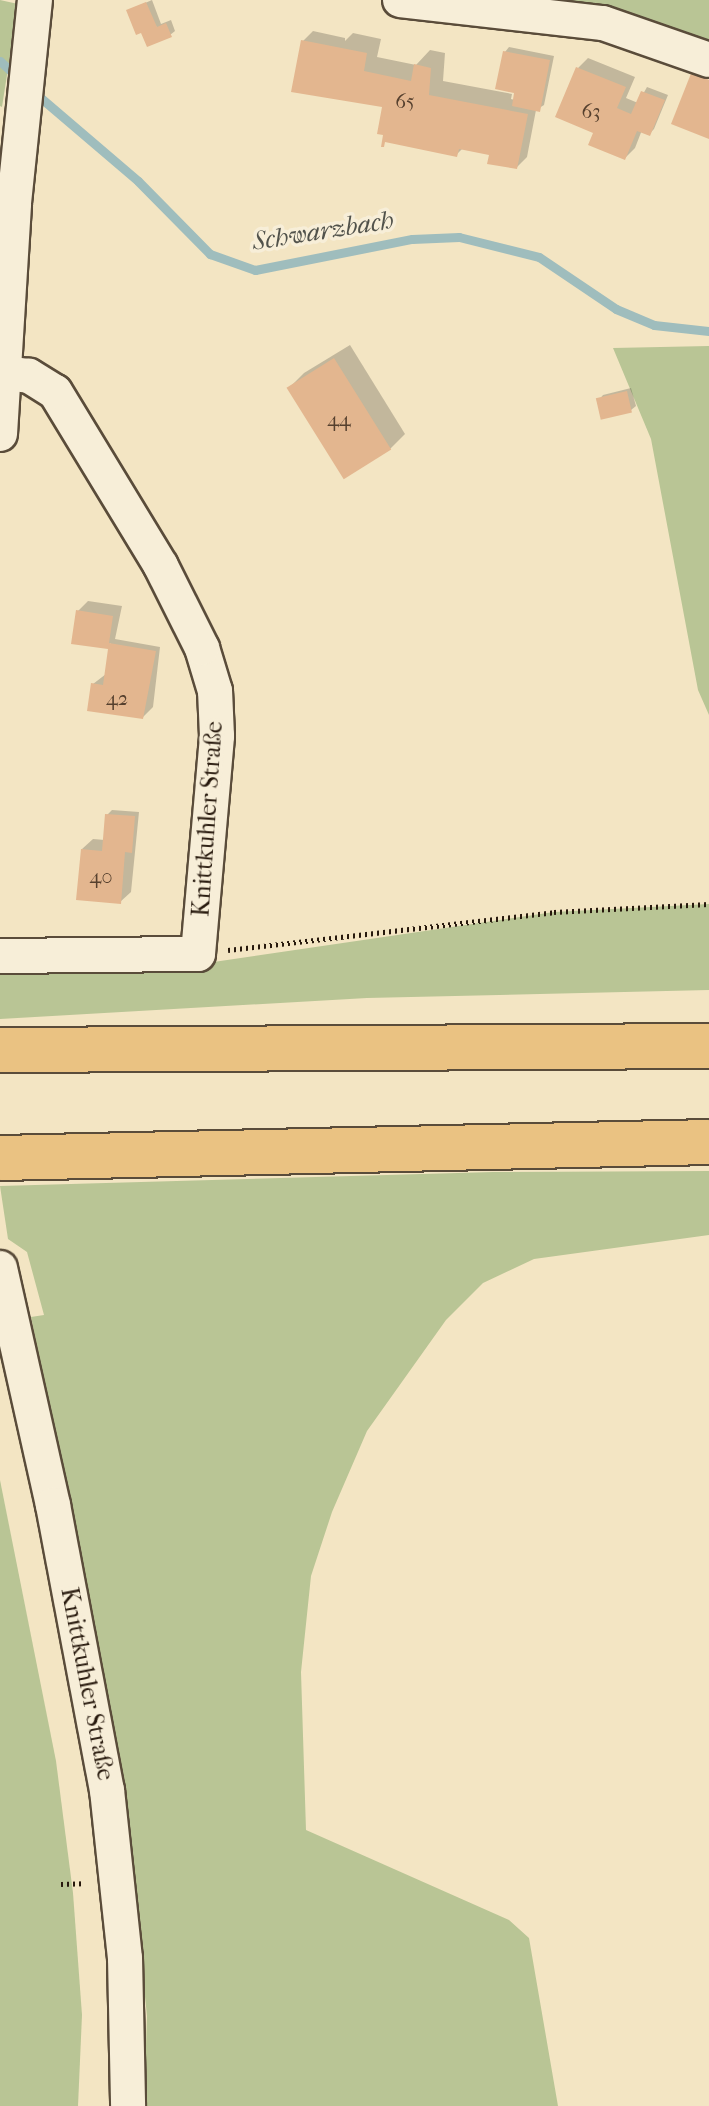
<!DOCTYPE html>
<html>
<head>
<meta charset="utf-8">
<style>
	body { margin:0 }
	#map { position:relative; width:709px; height:2106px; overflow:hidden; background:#f3e5c3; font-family:"IM FELL French Canon",serif }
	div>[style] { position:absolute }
	.green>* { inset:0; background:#b9c595 }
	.shadow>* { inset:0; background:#0003 }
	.stream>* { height:9px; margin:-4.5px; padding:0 4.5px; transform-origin:4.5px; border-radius:4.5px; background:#9fbdbd }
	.building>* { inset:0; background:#e3b68f; transform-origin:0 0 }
	.path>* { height:5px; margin-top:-2.5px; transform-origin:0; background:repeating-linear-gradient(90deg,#27190d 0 2px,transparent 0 6px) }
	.roads { filter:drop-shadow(2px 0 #5a4c3a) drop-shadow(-2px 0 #5a4c3a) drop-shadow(0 2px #5a4c3a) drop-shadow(0 -2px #5a4c3a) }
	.minor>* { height:34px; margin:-17px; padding:0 17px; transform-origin:17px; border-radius:17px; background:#f7eed8 }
	.highway>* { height:44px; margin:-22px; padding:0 22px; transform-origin:22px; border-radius:22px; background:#eac282 }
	span { translate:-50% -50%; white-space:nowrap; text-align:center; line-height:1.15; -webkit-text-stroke:7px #f7eed8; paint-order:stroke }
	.number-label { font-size:20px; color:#56402e }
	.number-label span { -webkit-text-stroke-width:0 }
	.street-label { font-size:24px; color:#27190d }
	.water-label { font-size:26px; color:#51524b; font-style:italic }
</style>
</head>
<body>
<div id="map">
	<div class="green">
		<div style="clip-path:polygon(0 0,18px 4px,2px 107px,0 106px)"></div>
		<div style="clip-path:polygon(503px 0,709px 0,709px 49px)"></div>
		<div style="clip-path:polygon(709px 346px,709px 715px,698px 690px,651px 439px,613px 348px)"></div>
		<div style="clip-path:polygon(709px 904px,709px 990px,367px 998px,0 1019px,0 967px,200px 964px,554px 912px)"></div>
		<div style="clip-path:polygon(709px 1171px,709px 1235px,534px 1259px,483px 1283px,446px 1320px,367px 1431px,332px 1512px,311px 1576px,301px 1672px,306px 1830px,509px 1920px,529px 1938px,558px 2106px,144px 2106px,147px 2016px,120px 1758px,31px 1317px,44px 1315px,27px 1252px,8px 1239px,0 1186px,493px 1172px)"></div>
		<div style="clip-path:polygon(0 1480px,56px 1761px,73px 1893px,82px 2015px,78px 2106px,0 2106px)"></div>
	</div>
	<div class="shadow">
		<div style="clip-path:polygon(152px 0,161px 24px,171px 20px,175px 31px,170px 35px,129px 10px)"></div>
		<div style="clip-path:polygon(313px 31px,345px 38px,345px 41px,353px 33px,381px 39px,377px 57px,416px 65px,430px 50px,445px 53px,443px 81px,512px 94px,511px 99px,515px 100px,517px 91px,505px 52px,509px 47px,554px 56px,544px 105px,536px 110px,527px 157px,517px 167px,491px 154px,463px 148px,456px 155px,385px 105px,303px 41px)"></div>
		<div style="clip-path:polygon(588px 58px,635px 77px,626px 98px,638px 103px,647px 87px,668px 95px,654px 129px,649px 134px,642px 130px,635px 148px,625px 158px,596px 132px,578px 68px)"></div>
		<div style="clip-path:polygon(350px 345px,405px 434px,390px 449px,289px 388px,304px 373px)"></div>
		<div style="clip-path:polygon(631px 388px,636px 406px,631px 410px,599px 400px,603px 395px)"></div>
		<div style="clip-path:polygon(88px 601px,122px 606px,115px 639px,160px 647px,153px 707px,143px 717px,93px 684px,106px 674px,111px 643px,107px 647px,78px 611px)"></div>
		<div style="clip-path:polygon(112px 810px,139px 812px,131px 892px,120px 902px,82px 849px,93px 839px,105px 840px,107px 815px)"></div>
	</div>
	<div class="stream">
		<div style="left:0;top:61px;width:25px;rotate:43deg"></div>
		<div style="left:35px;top:93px;width:135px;rotate:40.5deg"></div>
		<div style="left:138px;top:181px;width:103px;rotate:45.4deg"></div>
		<div style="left:210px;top:254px;width:48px;rotate:19.6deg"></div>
		<div style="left:255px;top:270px;width:160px;rotate:-11.2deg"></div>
		<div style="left:412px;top:239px;width:47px;rotate:-2.4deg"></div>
		<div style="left:459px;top:237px;width:82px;rotate:14deg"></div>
		<div style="left:539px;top:257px;width:93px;rotate:34deg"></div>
		<div style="left:616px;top:309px;width:41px;rotate:22.8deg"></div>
		<div style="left:654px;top:325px;width:55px;rotate:6.2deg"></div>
	</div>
	<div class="building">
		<div style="clip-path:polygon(146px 2px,157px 27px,166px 23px,172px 37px,147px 47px,141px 33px,136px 35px,126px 10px)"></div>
		<div style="clip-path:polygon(301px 40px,367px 53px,364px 71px,411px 81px,414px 64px,431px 68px,429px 95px,528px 114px,517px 169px,487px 164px,489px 155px,459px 149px,457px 157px,385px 142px,384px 147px,381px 147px,383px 135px,377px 134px,382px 107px,291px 92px)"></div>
		<div style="clip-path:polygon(503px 51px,550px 60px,540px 112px,512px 106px,514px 93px,495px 89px)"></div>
		<div style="clip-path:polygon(576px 67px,626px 87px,617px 108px,631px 114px,641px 91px,665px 100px,650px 136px,637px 131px,625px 160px,588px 145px,593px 133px,555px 117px)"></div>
		<div style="clip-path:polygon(692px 71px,709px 80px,709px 139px,671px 124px)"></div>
		<div style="left:334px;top:358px;width:108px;height:56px;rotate:58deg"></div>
		<div style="left:627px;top:391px;width:22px;height:32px;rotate:77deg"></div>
		<div style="clip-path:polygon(76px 610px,113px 616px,109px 643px,156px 651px,143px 719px,87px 711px,91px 683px,103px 685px,108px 649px,71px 644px)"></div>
		<div style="clip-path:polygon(105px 814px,135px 816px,132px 853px,125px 852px,121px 904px,76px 900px,81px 849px,102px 851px)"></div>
	</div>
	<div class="path">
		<div style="left:228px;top:950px;width:328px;rotate:-6.6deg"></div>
		<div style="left:554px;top:912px;width:155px;rotate:-3deg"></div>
		<div style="left:61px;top:1884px;width:23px;rotate:-2deg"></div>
	</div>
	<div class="roads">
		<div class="minor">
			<div style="left:400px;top:0;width:204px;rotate:6.5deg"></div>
			<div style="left:603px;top:23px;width:112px;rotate:19.2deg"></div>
			<div style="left:0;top:434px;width:231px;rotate:-86.5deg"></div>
			<div style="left:14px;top:203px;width:204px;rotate:-84.1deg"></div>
			<div style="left:0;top:956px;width:198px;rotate:-0.6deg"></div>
			<div style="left:198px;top:954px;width:219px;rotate:-85deg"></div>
			<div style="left:217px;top:736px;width:45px;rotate:-92.5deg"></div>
			<div style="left:215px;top:691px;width:45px;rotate:-106.8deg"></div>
			<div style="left:202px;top:648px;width:92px;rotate:-116.6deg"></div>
			<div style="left:161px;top:566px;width:204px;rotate:-121.3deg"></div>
			<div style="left:55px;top:392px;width:31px;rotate:-148deg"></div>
			<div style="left:29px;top:376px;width:25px;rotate:-173deg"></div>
			<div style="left:0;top:1268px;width:243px;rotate:77.4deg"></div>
			<div style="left:53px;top:1505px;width:290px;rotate:79.3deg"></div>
			<div style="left:107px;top:1790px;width:169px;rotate:83.9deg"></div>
			<div style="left:125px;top:1958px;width:148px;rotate:88.8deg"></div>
		</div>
		<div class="highway">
			<div style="left:0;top:1050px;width:709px;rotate:-0.32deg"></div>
			<div style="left:0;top:1158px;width:709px;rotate:-1.29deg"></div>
		</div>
	</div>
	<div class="number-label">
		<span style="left:405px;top:101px">65</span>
		<span style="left:591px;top:111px">63</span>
		<span style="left:339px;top:419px">44</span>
		<span style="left:117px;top:698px">42</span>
		<span style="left:101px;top:876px">40</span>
	</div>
	<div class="street-label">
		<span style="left:208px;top:819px;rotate:-86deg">Knittkuhler Straße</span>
		<span style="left:87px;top:1684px;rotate:79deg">Knittkuhler Straße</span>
	</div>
	<div class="water-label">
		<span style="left:323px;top:231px;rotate:-9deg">Schwarzbach</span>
	</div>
</div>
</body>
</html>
